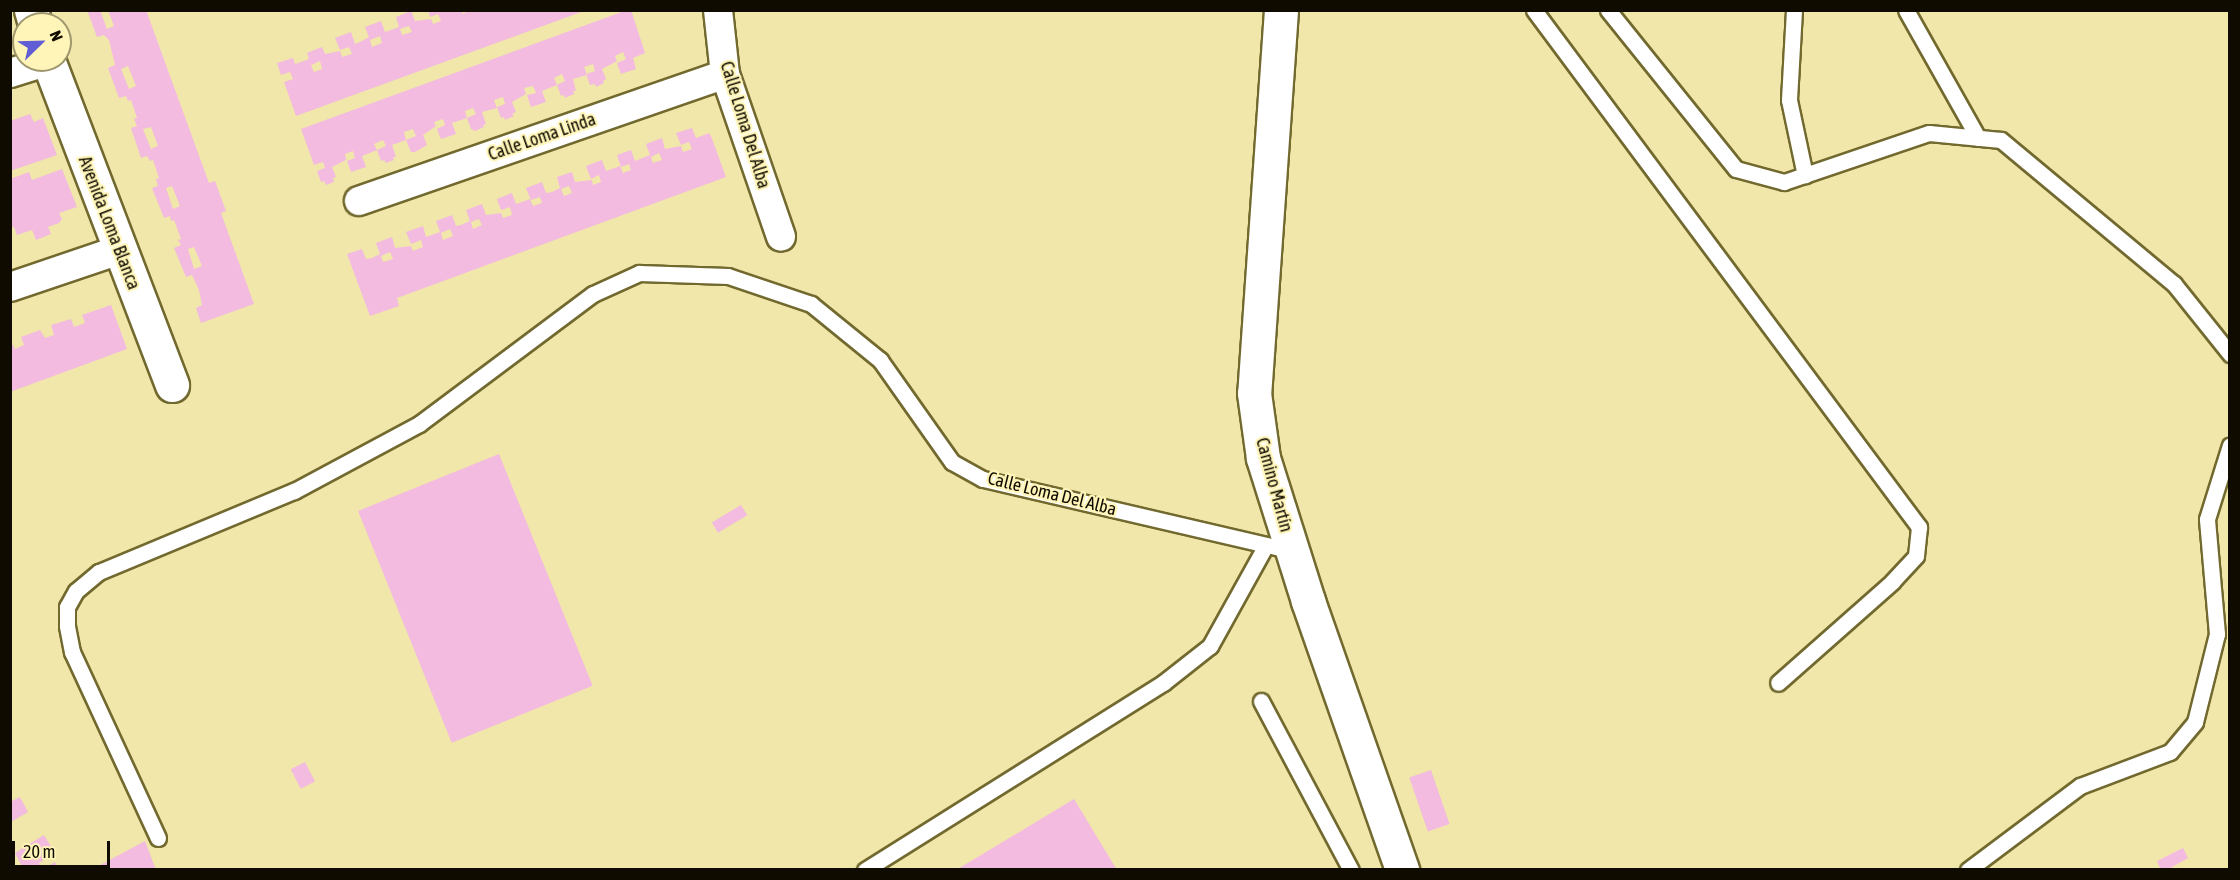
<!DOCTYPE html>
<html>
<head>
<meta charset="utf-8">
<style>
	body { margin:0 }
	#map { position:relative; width:2240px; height:880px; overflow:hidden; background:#f1e7ab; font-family:"Asap Condensed",sans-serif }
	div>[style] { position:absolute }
	.building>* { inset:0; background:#f2bbdf; transform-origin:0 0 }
	.roads { filter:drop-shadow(2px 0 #72692f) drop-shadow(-2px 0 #72692f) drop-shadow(0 2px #72692f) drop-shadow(0 -2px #72692f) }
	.service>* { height:15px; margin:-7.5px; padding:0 7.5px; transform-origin:7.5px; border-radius:7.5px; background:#fff }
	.minor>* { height:28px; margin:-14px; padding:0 14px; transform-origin:14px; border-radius:14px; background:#fff }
	.tertiary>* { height:33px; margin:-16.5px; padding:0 16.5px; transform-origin:16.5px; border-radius:16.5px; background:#fff }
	span { translate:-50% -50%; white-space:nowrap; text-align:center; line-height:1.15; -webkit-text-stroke:4.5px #fff5b8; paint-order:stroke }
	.street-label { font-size:18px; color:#0f0b00 }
	.frame { position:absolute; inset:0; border:12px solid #0f0b00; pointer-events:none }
	.north { position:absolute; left:12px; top:12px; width:60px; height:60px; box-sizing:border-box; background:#fff5b8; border:2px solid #9f976e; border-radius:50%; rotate:67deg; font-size:16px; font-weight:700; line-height:24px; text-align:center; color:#0f0b00 }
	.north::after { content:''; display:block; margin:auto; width:21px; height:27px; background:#605dd5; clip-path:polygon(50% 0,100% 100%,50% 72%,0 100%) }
	.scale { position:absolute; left:12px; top:841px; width:98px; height:27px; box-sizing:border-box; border:3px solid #0f0b00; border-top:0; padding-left:8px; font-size:18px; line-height:21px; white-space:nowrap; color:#0f0b00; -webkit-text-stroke:4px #fff5b8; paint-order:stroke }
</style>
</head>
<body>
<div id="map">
	<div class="building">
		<div style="clip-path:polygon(evenodd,87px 10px,100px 10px,107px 29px,114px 26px,108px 10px,146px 10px,209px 183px,215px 181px,226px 211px,221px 213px,254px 304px,201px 323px,196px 308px,202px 305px,199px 290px,192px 275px,186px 277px,174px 248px,181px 245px,178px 240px,181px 239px,174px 220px,171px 221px,170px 216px,164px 218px,152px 188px,158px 186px,156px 179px,159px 178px,153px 160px,150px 161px,147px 156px,141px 158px,131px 128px,137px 126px,134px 119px,137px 118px,131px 100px,128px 101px,126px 96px,119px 98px,108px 68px,115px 65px,109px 40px,104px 35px,97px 37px,87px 10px,128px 66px,136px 86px,129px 89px,121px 69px,128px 66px,87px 10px,151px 127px,158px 146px,151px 149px,143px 129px,151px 127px,87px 10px,172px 186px,180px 206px,173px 209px,166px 188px,172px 186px,87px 10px,194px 247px,202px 266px,194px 269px,188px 249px,194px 247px)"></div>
		<div style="clip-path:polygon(evenodd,428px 10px,462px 10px,463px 14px,470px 10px,584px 11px,296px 116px,284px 82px,293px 79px,290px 72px,281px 75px,277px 63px,293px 58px,295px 64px,301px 62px,309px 59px,307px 53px,322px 47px,325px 54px,340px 51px,342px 57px,352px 54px,349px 47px,340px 50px,335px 38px,351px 32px,355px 44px,360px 42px,369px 37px,365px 27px,381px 21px,385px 32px,391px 30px,399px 27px,396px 17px,411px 11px,415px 21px,431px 19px,433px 24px,441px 21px,438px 14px,430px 17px,428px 10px,409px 26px,412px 32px,402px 35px,400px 29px,409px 26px,428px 10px,380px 36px,382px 43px,372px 47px,370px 40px,380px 36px,428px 10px,320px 61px,322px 69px,314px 72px,311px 65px,320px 61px)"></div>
		<div style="clip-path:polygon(evenodd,627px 10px,631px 10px,645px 53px,633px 58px,636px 69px,621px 74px,617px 63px,626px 59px,623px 52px,615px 56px,617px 61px,602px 69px,606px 79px,603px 81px,604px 83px,596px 87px,595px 84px,590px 85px,586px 74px,595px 71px,593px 64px,584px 67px,586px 72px,587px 75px,573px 79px,576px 91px,573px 91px,574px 94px,565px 98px,564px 95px,561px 96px,557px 85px,542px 91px,546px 102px,531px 107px,527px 95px,536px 93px,533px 86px,524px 88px,526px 94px,512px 102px,516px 112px,512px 114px,514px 116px,505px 120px,504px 117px,501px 118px,497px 107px,505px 104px,503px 97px,494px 100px,497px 108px,482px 112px,486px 124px,483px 125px,484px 127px,475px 131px,471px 129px,467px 118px,476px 114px,473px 108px,465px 111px,467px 118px,452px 123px,456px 134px,441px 139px,437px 129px,445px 125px,443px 119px,434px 122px,436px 126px,423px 135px,427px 145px,415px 152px,411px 152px,406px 140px,416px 136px,413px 129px,404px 132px,406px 140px,392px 145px,396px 157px,393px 157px,394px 160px,386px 163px,384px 160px,381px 161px,377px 150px,386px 146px,383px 140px,374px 144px,377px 150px,362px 156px,366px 167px,351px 172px,347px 161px,355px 158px,353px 151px,345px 154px,346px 160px,332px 167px,336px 177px,333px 178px,334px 182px,326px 185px,324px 181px,321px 182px,317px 171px,325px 168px,323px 162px,314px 165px,301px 129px,627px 10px,562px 74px,565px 81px,557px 85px,554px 78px,562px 74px)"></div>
		<div style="clip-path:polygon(30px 114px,34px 122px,43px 118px,57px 155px,10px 171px,10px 121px)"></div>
		<div style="clip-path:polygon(evenodd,692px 128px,696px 138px,709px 133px,711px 136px,726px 177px,397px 298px,399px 306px,370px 316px,347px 254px,362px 249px,366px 259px,372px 258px,380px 254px,376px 243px,392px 237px,395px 248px,411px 246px,413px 251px,423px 247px,421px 240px,411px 244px,406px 232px,423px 226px,426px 237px,440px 232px,436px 221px,452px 215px,456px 226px,461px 225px,470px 221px,466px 210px,482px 204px,486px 215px,501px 213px,503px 218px,512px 215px,510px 207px,501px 210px,497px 199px,512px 193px,516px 204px,530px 199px,533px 206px,542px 203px,540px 197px,531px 200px,526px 188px,542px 182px,546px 193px,552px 192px,560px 188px,557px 177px,572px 172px,575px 182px,592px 180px,593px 185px,601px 182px,599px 175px,591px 179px,586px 166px,602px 160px,606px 171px,620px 166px,623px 173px,631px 170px,629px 164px,621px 167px,617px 155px,631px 150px,635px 161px,650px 155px,646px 144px,662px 138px,665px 149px,681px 146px,683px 152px,692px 149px,689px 142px,681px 145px,676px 133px,692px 128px,659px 153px,662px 160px,653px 163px,651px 157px,659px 153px,692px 128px,569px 186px,572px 193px,564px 196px,561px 189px,569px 186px,692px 128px,479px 219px,482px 225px,473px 229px,471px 222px,479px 219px,692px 128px,450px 229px,453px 236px,443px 240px,441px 233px,450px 229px,692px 128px,390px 252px,393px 259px,383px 262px,381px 256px,390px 252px)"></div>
		<div style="clip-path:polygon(62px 169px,77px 207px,59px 213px,62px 219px,59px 223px,48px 227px,51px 234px,36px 240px,32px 230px,17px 235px,14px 227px,10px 228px,10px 179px,29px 172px,32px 180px)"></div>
		<div style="clip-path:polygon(111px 305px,127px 349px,10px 392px,11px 342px,15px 349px,24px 345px,21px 337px,40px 330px,45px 338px,54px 335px,51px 325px,71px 319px,74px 327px,85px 323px,82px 315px)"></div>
		<div style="left:499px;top:454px;width:250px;height:152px;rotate:68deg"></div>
		<div style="left:741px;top:505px;width:12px;height:34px;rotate:59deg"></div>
		<div style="left:305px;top:762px;width:22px;height:16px;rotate:63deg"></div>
		<div style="left:1431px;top:770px;width:57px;height:23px;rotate:71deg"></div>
		<div style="clip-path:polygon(20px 797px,28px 812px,11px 822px,10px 802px)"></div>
		<div style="clip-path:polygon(1074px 799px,1117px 870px,956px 870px)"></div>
		<div style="clip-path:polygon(44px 835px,55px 853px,39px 863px,42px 869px,55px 862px,59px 870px,24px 870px,15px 853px)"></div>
		<div style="clip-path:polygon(145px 841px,156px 870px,91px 870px)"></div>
		<div style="clip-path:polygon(2183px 848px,2188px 858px,2167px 870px,2161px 870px,2157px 861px)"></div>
	</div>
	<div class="roads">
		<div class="service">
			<div style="left:1534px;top:10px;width:645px;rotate:53.33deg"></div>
			<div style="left:1919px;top:527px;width:29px;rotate:96deg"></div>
			<div style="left:1916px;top:556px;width:35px;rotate:133deg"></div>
			<div style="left:1892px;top:582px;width:152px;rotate:138.5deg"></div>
			<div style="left:1608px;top:10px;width:204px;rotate:51.2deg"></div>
			<div style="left:1736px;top:169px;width:50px;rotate:15.2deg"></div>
			<div style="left:1784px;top:182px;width:153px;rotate:-18.7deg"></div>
			<div style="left:1929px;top:133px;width:72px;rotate:5.6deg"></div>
			<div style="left:2001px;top:140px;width:225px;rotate:39.8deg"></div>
			<div style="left:2174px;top:284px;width:90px;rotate:51.3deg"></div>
			<div style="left:1794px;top:10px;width:90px;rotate:93.2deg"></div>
			<div style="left:1789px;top:100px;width:77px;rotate:78deg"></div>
			<div style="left:1906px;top:10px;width:147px;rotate:60.6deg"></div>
			<div style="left:1261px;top:701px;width:191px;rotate:62deg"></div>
			<div style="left:158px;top:838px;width:205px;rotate:-114.8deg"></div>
			<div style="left:72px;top:652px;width:26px;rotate:-101deg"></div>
			<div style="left:67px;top:626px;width:19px;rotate:-90deg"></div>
			<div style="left:67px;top:607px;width:18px;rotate:-61deg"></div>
			<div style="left:76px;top:591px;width:30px;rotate:-40deg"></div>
			<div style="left:99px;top:572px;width:211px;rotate:-22.6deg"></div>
			<div style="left:294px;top:491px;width:142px;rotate:-28.2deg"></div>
			<div style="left:419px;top:424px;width:217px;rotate:-36.8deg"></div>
			<div style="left:593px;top:294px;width:51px;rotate:-24.5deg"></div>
			<div style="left:639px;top:273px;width:89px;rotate:1.9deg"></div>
			<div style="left:728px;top:276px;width:88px;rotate:18.6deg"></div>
			<div style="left:811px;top:304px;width:89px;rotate:39.1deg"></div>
			<div style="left:880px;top:360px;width:125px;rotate:54.8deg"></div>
			<div style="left:952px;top:462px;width:35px;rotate:29deg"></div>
			<div style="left:983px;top:479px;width:317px;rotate:13.1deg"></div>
			<div style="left:865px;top:870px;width:352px;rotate:-32.1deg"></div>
			<div style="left:1163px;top:683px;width:60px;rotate:-38.2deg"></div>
			<div style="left:1210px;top:646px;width:115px;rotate:-61deg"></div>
			<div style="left:1968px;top:870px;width:140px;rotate:-36.9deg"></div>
			<div style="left:2080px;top:786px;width:96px;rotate:-20.7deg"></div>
			<div style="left:2170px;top:752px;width:39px;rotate:-50deg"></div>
			<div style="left:2195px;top:722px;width:91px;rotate:-76deg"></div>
			<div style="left:2217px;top:634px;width:115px;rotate:-95deg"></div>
			<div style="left:2207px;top:519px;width:77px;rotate:-72.7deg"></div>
		</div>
		<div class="minor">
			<div style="left:718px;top:10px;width:64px;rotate:83.8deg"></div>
			<div style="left:725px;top:74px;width:172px;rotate:71deg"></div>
			<div style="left:10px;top:73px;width:41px;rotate:-17.1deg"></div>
			<div style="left:359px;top:201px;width:387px;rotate:-19.1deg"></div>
			<div style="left:10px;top:287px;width:115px;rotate:-18.7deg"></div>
		</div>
		<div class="tertiary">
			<div style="left:31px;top:10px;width:15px;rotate:74deg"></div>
			<div style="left:1281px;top:10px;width:384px;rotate:94deg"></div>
			<div style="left:1254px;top:393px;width:66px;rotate:82.1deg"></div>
			<div style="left:1263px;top:458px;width:150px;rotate:72.5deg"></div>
			<div style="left:1308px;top:601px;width:285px;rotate:70.7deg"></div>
			<div style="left:48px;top:60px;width:348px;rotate:69.1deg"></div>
		</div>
	</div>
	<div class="street-label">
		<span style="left:745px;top:125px;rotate:73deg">Calle Loma Del Alba</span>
		<span style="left:542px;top:137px;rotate:-19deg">Calle Loma Linda</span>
		<span style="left:109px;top:223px;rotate:69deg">Avenida Loma Blanca</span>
		<span style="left:1274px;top:485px;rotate:75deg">Camino Martín</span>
		<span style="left:1052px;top:494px;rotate:14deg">Calle Loma Del Alba</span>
	</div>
	<div class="frame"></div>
	<div class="north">N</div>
	<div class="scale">20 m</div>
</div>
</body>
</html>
